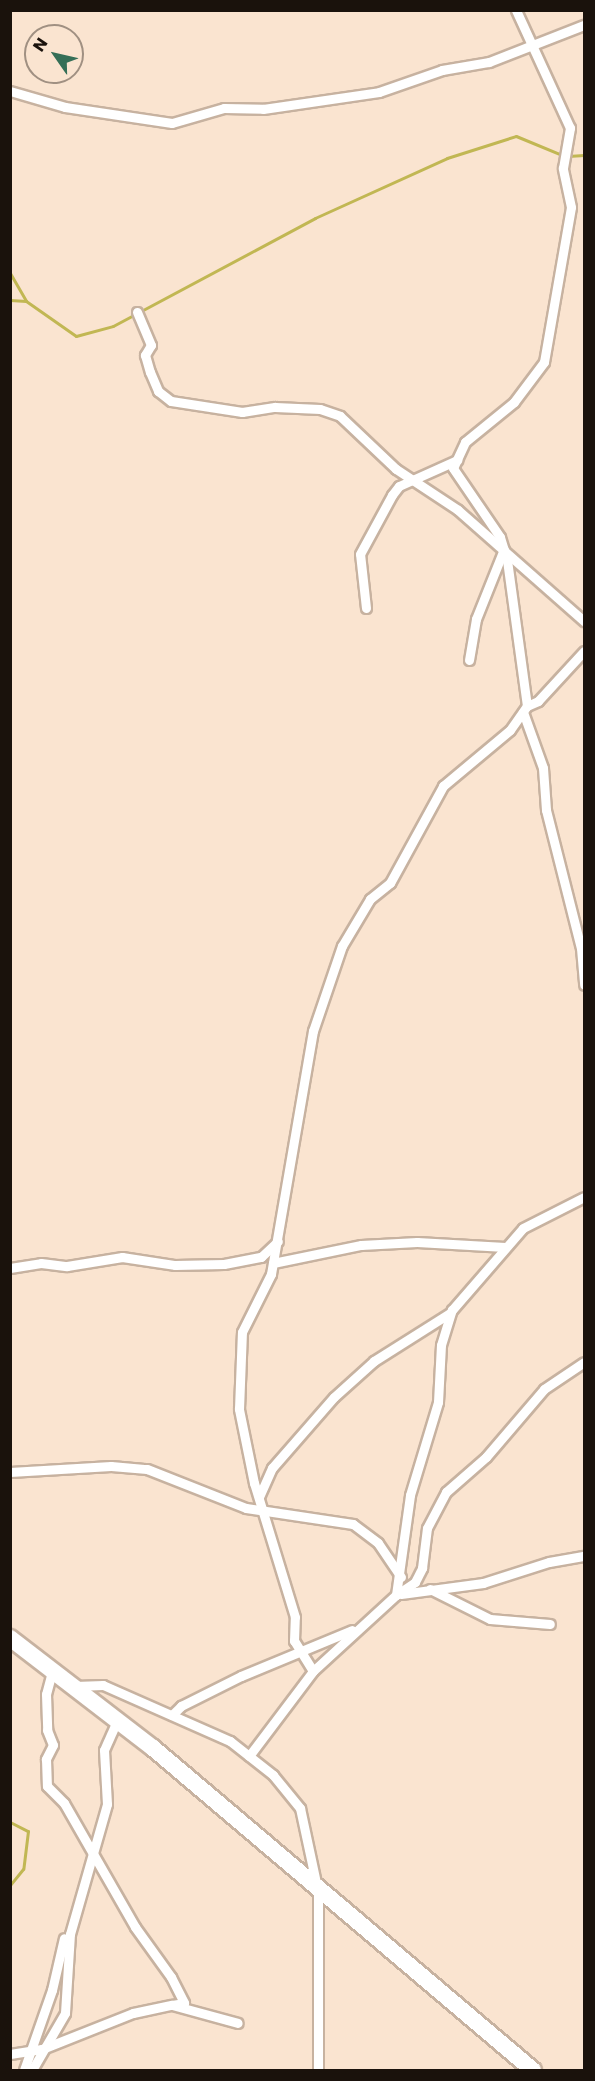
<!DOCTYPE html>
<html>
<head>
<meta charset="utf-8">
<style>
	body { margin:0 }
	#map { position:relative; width:595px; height:2081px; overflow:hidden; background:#fae4d0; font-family:Poppins,sans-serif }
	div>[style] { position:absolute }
	.stream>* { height:3px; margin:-1.5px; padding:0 1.5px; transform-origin:1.5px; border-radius:1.5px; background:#c1b753 }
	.roads { filter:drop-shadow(2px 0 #c7b2a0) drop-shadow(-2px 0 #c7b2a0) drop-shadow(0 2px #c7b2a0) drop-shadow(0 -2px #c7b2a0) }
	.minor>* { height:9px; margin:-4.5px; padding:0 4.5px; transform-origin:4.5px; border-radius:4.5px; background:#fff }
	.trunk>* { height:16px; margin:-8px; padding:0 8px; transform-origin:8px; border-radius:8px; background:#fff }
	span { translate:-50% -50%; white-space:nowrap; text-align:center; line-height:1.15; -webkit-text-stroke:4.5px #fae4d0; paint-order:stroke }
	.frame { position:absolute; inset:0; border:12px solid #1a120c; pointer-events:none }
	.north { position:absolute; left:24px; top:24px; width:60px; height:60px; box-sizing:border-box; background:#fae4d0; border:2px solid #a09082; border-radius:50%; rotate:304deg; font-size:16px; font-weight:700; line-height:24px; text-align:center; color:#1a120c }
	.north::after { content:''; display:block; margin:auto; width:21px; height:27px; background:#356f57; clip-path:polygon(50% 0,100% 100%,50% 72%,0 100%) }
</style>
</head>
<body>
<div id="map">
	<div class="stream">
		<div style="left:568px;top:156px;width:16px;rotate:-4deg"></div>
		<div style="left:10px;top:273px;width:32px;rotate:60deg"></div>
		<div style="left:26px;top:301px;width:61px;rotate:35deg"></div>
		<div style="left:76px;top:336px;width:38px;rotate:-15deg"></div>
		<div style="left:113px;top:326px;width:229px;rotate:-28.1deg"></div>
		<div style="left:315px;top:218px;width:145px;rotate:-24.4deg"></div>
		<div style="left:447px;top:158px;width:72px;rotate:-17.7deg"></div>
		<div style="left:516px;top:136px;width:50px;rotate:22.4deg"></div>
		<div style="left:10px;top:300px;width:16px;rotate:4deg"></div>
		<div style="left:10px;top:1822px;width:20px;rotate:27deg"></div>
		<div style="left:28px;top:1831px;width:38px;rotate:97deg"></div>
		<div style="left:23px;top:1869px;width:21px;rotate:129deg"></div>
	</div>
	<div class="roads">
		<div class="minor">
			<div style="left:10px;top:91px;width:57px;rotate:16.2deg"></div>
			<div style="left:65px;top:107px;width:108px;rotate:8.5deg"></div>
			<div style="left:172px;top:123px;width:54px;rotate:-16.1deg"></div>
			<div style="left:224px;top:108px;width:39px;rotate:1deg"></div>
			<div style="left:263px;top:109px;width:117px;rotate:-8.3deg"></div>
			<div style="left:379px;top:92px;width:67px;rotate:-19.2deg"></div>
			<div style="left:442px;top:70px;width:48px;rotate:-9.7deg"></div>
			<div style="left:489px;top:62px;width:102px;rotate:-21.3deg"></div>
			<div style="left:137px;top:312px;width:36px;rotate:67deg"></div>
			<div style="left:151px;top:345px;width:12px;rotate:121deg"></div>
			<div style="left:145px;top:355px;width:18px;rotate:74deg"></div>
			<div style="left:150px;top:372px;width:21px;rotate:67deg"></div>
			<div style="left:158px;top:391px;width:16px;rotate:38deg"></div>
			<div style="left:171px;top:401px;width:72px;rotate:8.8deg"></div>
			<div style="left:242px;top:412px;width:33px;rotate:-9deg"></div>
			<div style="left:275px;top:407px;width:45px;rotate:2.5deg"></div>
			<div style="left:320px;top:409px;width:21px;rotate:19deg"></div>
			<div style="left:340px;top:416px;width:77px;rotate:43.4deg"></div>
			<div style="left:396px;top:469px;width:74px;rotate:33.5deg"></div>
			<div style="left:458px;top:510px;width:168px;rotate:41.4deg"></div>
			<div style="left:366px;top:608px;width:54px;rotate:-96.3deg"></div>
			<div style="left:360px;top:554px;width:67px;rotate:-61.5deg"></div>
			<div style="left:392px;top:495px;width:11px;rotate:-52deg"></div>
			<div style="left:399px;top:486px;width:64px;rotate:-24.1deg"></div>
			<div style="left:469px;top:660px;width:42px;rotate:-80.3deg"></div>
			<div style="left:476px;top:619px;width:75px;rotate:-68.2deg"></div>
			<div style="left:527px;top:706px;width:12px;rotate:-24deg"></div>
			<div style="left:538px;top:701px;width:68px;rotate:-47.4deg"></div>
			<div style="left:523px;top:712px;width:59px;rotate:70.3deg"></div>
			<div style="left:543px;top:768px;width:42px;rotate:85.9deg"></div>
			<div style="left:546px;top:810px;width:142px;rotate:75.8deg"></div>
			<div style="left:581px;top:948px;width:37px;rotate:85deg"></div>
			<div style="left:273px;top:1263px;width:90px;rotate:-11.6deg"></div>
			<div style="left:361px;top:1245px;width:56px;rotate:-3.1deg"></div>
			<div style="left:417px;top:1242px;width:88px;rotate:3.3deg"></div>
			<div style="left:10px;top:1268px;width:31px;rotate:-9deg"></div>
			<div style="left:41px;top:1263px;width:26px;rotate:7deg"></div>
			<div style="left:67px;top:1266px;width:56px;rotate:-9.3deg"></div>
			<div style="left:122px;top:1257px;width:54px;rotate:8.6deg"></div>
			<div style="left:175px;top:1265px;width:49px;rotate:-1.2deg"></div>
			<div style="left:224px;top:1264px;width:38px;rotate:-11deg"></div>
			<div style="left:261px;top:1257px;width:23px;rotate:-43deg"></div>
			<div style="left:10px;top:1472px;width:101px;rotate:-3.4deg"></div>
			<div style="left:111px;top:1466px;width:36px;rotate:5deg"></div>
			<div style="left:147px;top:1469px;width:106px;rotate:21.5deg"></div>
			<div style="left:246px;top:1508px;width:108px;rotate:8.5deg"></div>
			<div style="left:353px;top:1524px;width:31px;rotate:37deg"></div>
			<div style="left:378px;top:1543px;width:41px;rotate:55.9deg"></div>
			<div style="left:259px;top:1497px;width:32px;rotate:-66deg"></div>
			<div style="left:272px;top:1468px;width:94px;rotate:-48.9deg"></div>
			<div style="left:334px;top:1397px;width:54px;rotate:-42deg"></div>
			<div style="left:374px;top:1361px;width:90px;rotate:-32.3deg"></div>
			<div style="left:430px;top:1589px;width:67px;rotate:26.6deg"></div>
			<div style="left:490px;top:1619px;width:60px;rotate:4.8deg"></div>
			<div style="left:401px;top:1594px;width:83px;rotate:-7.6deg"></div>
			<div style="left:483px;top:1583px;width:69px;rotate:-17.7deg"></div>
			<div style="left:549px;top:1562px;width:36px;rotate:-10deg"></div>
			<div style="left:396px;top:1595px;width:23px;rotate:-34deg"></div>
			<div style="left:415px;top:1582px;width:16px;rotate:-63deg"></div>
			<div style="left:422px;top:1568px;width:40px;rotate:-82.9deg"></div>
			<div style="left:427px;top:1528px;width:41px;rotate:-62.2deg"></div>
			<div style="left:446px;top:1492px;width:53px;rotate:-41.2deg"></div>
			<div style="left:486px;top:1457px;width:89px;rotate:-49.5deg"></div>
			<div style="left:544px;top:1389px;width:48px;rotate:-34deg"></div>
			<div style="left:53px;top:1668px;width:27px;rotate:105deg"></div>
			<div style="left:46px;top:1694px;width:36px;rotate:88deg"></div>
			<div style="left:47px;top:1730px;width:16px;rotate:68deg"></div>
			<div style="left:53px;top:1745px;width:16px;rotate:117deg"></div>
			<div style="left:46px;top:1759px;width:27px;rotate:88deg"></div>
			<div style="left:47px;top:1786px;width:24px;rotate:45deg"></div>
			<div style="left:64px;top:1803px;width:143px;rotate:60.2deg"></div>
			<div style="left:135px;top:1927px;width:62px;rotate:54.2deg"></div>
			<div style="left:171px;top:1977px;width:29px;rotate:63deg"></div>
			<div style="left:184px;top:2003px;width:12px;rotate:171deg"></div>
			<div style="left:313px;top:1671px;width:36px;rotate:-122deg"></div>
			<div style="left:294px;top:1641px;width:24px;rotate:-88deg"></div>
			<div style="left:295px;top:1617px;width:140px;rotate:-107deg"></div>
			<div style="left:254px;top:1483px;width:76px;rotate:-101.5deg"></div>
			<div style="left:239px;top:1409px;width:77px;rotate:-87.8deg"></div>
			<div style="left:242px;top:1332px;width:65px;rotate:-63.4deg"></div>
			<div style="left:271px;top:1274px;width:247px;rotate:-80.2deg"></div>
			<div style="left:313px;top:1031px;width:90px;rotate:-71.2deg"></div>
			<div style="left:342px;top:946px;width:55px;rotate:-59.2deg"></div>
			<div style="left:370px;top:899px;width:26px;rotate:-39deg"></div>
			<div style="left:390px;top:883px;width:111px;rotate:-61.3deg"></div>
			<div style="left:443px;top:786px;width:87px;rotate:-39.9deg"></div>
			<div style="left:510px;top:730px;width:29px;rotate:-55deg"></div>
			<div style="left:527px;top:706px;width:147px;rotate:-97.8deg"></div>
			<div style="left:507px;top:560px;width:24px;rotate:-107deg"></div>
			<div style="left:500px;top:537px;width:83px;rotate:-124.3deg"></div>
			<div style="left:453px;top:468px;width:29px;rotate:-65deg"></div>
			<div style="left:465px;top:442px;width:63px;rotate:-39.2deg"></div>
			<div style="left:514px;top:402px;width:50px;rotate:-53.1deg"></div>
			<div style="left:544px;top:362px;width:157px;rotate:-80.1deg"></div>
			<div style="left:571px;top:207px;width:40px;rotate:-102deg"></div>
			<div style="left:563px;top:168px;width:41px;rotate:-80.1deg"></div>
			<div style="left:570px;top:128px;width:130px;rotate:-114.6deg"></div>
			<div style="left:75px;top:1686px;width:28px;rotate:-2deg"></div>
			<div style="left:103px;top:1685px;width:139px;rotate:23.8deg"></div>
			<div style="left:230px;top:1741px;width:55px;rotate:38.3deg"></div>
			<div style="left:273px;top:1775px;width:43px;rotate:50.7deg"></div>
			<div style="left:300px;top:1808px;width:86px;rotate:77.9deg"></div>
			<div style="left:318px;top:1892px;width:178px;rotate:90deg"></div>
			<div style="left:172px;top:1715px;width:13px;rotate:-45deg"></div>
			<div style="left:181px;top:1706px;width:67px;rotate:-26.6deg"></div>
			<div style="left:241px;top:1676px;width:120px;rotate:-22.5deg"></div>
			<div style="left:249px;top:1756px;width:106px;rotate:-53deg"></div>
			<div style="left:313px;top:1671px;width:113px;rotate:-42.5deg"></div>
			<div style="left:396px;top:1595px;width:101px;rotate:-82deg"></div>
			<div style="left:410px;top:1495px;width:97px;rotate:-73.2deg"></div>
			<div style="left:438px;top:1402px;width:57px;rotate:-87deg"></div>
			<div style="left:441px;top:1345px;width:37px;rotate:-73deg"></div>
			<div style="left:452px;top:1310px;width:108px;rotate:-49.1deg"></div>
			<div style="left:523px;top:1228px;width:68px;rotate:-26.9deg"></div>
			<div style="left:10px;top:2054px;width:32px;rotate:-9deg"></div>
			<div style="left:42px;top:2049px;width:98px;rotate:-21.6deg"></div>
			<div style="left:133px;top:2013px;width:40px;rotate:-12deg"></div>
			<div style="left:172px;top:2005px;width:68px;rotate:15.3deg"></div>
			<div style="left:24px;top:2070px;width:85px;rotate:-70.7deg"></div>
			<div style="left:52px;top:1990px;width:53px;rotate:-77deg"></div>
			<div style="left:32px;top:2070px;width:66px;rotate:-59.9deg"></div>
			<div style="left:65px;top:2013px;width:79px;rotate:-86.4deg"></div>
			<div style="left:70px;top:1934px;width:135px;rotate:-74.1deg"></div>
			<div style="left:107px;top:1804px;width:54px;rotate:-93.2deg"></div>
			<div style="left:104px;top:1750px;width:32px;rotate:-66deg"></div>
		</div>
		<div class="trunk">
			<div style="left:10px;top:1638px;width:180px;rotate:37.6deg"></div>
			<div style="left:153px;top:1748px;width:498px;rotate:40.3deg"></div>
		</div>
	</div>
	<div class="frame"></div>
	<div class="north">N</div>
</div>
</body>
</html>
